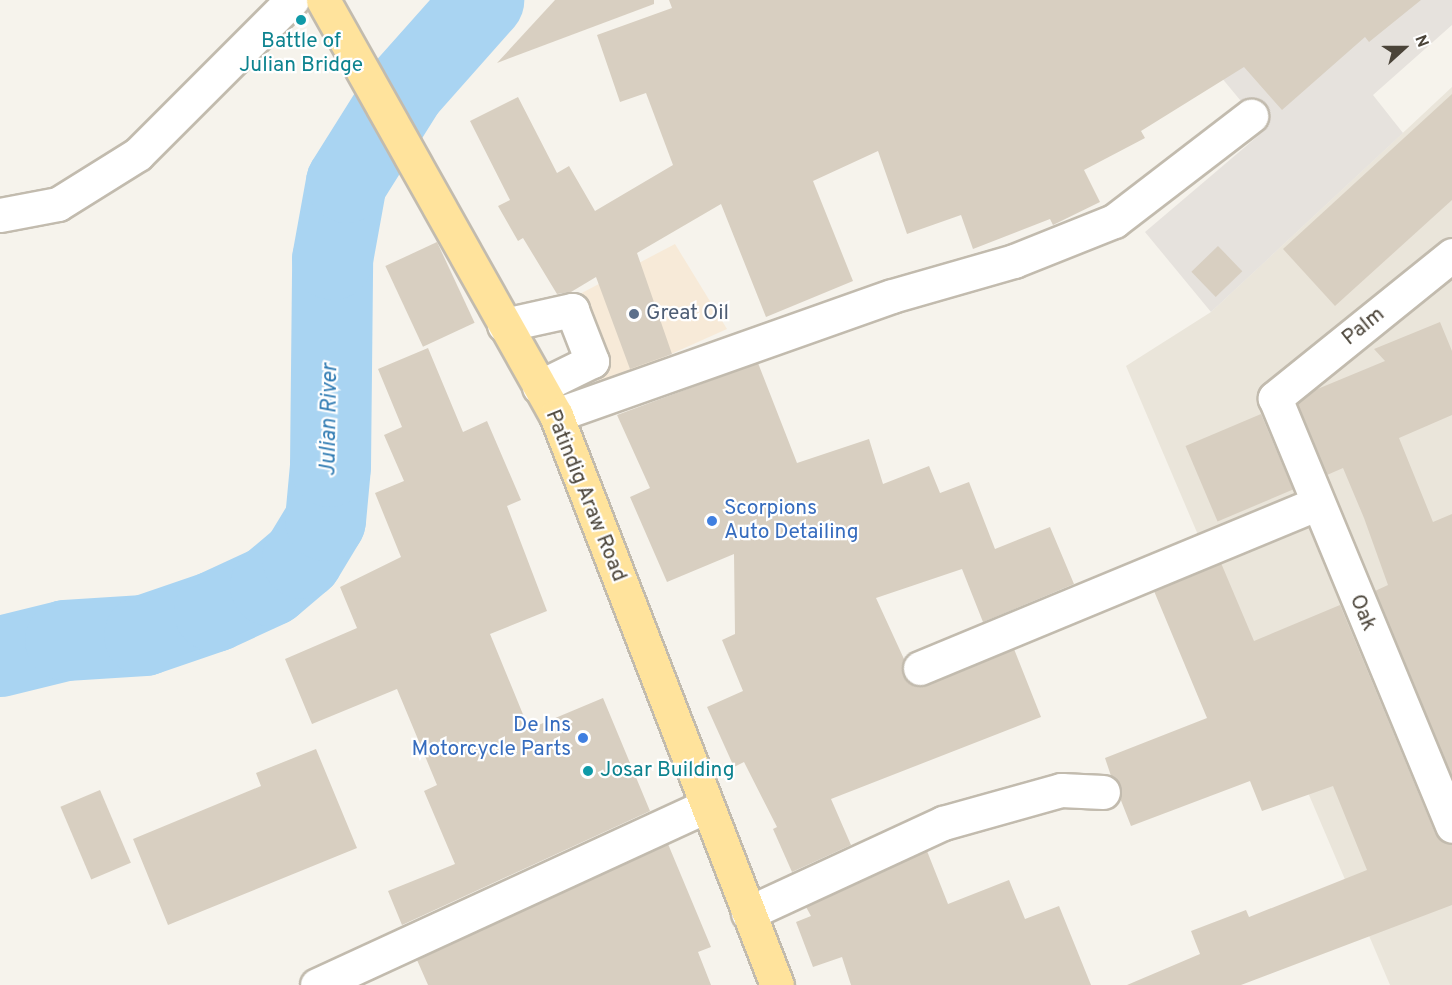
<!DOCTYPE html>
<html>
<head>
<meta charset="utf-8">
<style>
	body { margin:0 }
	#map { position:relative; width:1452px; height:985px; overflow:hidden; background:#f6f3ec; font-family:Overpass,sans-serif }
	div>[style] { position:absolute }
	.residential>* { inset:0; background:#eae5da }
	.commercial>* { inset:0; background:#f7ead8 }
	.industrial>* { inset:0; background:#e6e2dd }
	.river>* { height:81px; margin:-40.5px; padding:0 40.5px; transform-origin:40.5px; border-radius:40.5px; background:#a9d4f2 }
	.building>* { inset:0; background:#d8cfc1; transform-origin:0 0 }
	.roads { filter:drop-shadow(2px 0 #c2bbae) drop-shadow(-2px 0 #c2bbae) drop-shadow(0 2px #c2bbae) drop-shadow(0 -2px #c2bbae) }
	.minor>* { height:33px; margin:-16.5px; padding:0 16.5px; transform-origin:16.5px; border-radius:16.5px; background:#fff }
	.major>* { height:33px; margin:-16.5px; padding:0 16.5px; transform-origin:16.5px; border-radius:16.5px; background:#ffe39c }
	.dots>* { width:16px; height:16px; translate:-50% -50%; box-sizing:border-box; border:3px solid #fff; border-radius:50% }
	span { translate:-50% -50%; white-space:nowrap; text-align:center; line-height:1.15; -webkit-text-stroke:4.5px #fff; paint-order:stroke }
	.culture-label { font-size:21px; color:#0d838f }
	.left { translate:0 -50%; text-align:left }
	.service-label { font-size:21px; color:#4e5e75 }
	.street-label { font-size:21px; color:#4b4439 }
	.shop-label { font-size:21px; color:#366cbe }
	.right { translate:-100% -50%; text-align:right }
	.water-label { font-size:22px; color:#2e7ab2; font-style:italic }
	.north { position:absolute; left:1374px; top:18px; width:60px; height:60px; -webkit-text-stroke:4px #fff; paint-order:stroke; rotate:69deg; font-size:16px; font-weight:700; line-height:24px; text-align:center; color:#4b4439 }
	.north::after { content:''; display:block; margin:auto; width:21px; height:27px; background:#4b4439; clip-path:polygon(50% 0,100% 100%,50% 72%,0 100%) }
</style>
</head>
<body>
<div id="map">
	<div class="residential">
		<div style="clip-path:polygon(1452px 87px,1452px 985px,1390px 985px,1126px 366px,1211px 312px)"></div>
	</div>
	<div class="commercial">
		<div style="clip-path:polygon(675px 244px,727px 329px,613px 380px,598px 382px,584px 376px,555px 307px)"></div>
	</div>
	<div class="industrial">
		<div style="clip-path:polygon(1157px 0,1452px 0,1452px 25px,1373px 95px,1403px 133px,1211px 312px,1145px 232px,1265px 130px)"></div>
	</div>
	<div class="river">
		<div style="left:0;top:656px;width:67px;rotate:-13.8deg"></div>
		<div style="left:65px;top:640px;width:79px;rotate:-3.6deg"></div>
		<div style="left:144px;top:635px;width:74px;rotate:-18.9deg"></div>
		<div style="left:214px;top:611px;width:62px;rotate:-24.9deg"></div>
		<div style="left:270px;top:585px;width:42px;rotate:-40.2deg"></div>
		<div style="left:302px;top:558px;width:44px;rotate:-58.8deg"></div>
		<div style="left:325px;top:520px;width:54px;rotate:-84.7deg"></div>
		<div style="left:330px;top:466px;width:207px;rotate:-89.4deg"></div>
		<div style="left:332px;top:259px;width:78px;rotate:-79.7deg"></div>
		<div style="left:346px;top:182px;width:111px;rotate:-57.9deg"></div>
		<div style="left:405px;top:88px;width:118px;rotate:-48.4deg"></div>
	</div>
	<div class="building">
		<div style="clip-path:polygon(555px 0,654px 0,654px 4px,497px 63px)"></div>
		<div style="clip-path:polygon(669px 0,1421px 0,1369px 42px,1365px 37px,1282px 110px,1244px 67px,1141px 131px,1145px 138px,1084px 170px,1100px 202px,1053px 225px,1050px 219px,973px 249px,961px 215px,907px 234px,878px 151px,813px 181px,853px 281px,766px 317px,721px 204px,637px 253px,672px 354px,630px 369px,596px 277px,571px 292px,557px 294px,523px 238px,518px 241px,498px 206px,510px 200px,470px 121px,518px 97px,557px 173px,569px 166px,595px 211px,673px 165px,646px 93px,620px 102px,597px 35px,672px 8px)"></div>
		<div style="clip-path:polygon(1452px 94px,1452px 200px,1335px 306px,1283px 249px)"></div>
		<div style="left:437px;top:242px;width:89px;height:57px;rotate:65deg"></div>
		<div style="left:1218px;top:246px;width:35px;height:37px;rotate:46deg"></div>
		<div style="clip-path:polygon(1440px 322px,1452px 351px,1452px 415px,1399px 438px,1433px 522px,1452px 514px,1452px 777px,1375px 591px,1388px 585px,1364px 518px,1343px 468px,1327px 475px,1298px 404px,1315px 390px,1385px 361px,1374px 349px)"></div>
		<div style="clip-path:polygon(428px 348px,463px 432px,487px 421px,521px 500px,507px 506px,547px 611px,490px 634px,529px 729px,603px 698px,650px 811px,402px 925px,388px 891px,455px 864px,424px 791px,437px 785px,397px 689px,312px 724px,285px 659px,357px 628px,340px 587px,401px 557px,375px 493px,404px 481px,384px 435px,402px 427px,378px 369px)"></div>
		<div style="clip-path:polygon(758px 363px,797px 463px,869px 439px,883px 484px,929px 466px,940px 493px,969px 482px,995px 549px,1050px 527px,1074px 584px,983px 622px,962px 569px,876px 598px,904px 659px,903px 675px,909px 683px,927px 685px,1014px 649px,1041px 717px,831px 799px,851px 845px,792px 872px,773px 829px,777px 827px,744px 762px,734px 767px,707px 707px,743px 691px,722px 640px,735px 634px,734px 554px,667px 582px,630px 497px,650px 488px,617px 415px)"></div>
		<div style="left:1261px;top:414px;width:82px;height:82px;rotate:67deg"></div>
		<div style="clip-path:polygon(1221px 563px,1254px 641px,1340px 605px,1435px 833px,1441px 841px,1452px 844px,1452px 905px,1241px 985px,1127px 985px,1200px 954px,1191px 931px,1246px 910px,1249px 917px,1367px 870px,1333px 786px,1262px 811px,1250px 781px,1131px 826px,1120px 798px,1120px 784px,1111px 776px,1105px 758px,1207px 718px,1154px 591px)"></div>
		<div style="clip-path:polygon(316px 749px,357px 848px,168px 925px,133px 839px,261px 786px,256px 773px)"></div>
		<div style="left:100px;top:790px;width:79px;height:43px;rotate:67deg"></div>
		<div style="clip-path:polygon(668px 844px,711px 947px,698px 952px,711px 985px,428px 985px,417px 960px)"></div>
		<div style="clip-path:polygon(927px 851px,948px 904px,1009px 880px,1025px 919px,1059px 906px,1091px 985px,851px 985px,842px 957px,813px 967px,796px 922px,811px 916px,806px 907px)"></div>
	</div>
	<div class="roads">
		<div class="minor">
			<div style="left:0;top:215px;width:59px;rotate:-10.7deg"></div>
			<div style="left:58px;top:204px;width:94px;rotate:-32deg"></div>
			<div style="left:138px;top:154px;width:218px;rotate:-45deg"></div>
			<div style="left:1452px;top:255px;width:228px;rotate:141.1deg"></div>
			<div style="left:1275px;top:398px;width:463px;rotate:67.5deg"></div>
			<div style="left:504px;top:325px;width:70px;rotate:-12.4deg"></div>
			<div style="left:572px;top:310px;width:55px;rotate:68.6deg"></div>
			<div style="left:592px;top:361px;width:59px;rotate:153.9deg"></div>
			<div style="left:556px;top:415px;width:356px;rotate:-19.5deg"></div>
			<div style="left:892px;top:296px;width:127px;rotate:-16deg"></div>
			<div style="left:1014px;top:261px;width:108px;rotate:-21.8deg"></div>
			<div style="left:1114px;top:221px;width:173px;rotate:-37.5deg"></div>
			<div style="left:920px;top:668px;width:429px;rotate:-22.5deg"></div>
			<div style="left:748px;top:913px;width:215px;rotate:-24.8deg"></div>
			<div style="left:943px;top:823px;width:123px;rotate:-15.6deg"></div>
			<div style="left:1061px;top:790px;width:42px;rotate:2.7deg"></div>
			<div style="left:317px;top:985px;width:426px;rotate:-24.7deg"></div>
		</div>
		<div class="major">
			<div style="left:323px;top:0;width:476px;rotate:60.7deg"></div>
			<div style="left:556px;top:415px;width:611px;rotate:68.81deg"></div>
		</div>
	</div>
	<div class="dots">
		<div style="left:301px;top:20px;background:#0f9aa8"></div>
		<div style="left:634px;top:314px;background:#5c6f8a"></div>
		<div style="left:712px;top:521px;background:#3f7fe0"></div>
		<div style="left:583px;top:738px;background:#3f7fe0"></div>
		<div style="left:588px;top:771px;background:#0f9aa8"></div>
	</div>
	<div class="culture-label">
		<span style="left:301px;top:54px">Battle of<br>Julian Bridge</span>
		<span class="left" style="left:600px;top:771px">Josar Building</span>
	</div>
	<div class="service-label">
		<span class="left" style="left:646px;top:314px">Great Oil</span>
	</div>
	<div class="street-label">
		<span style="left:1364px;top:327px;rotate:-39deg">Palm</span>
		<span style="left:585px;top:496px;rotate:68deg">Patindig Araw Road</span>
		<span style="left:1362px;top:613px;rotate:67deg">Oak</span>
	</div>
	<div class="shop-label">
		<span class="left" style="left:724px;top:521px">Scorpions<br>Auto Detailing</span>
		<span class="right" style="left:571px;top:738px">De Ins<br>Motorcycle Parts</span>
	</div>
	<div class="water-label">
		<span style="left:330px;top:420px;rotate:-89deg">Julian River</span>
	</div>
	<div class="north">N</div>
</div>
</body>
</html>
